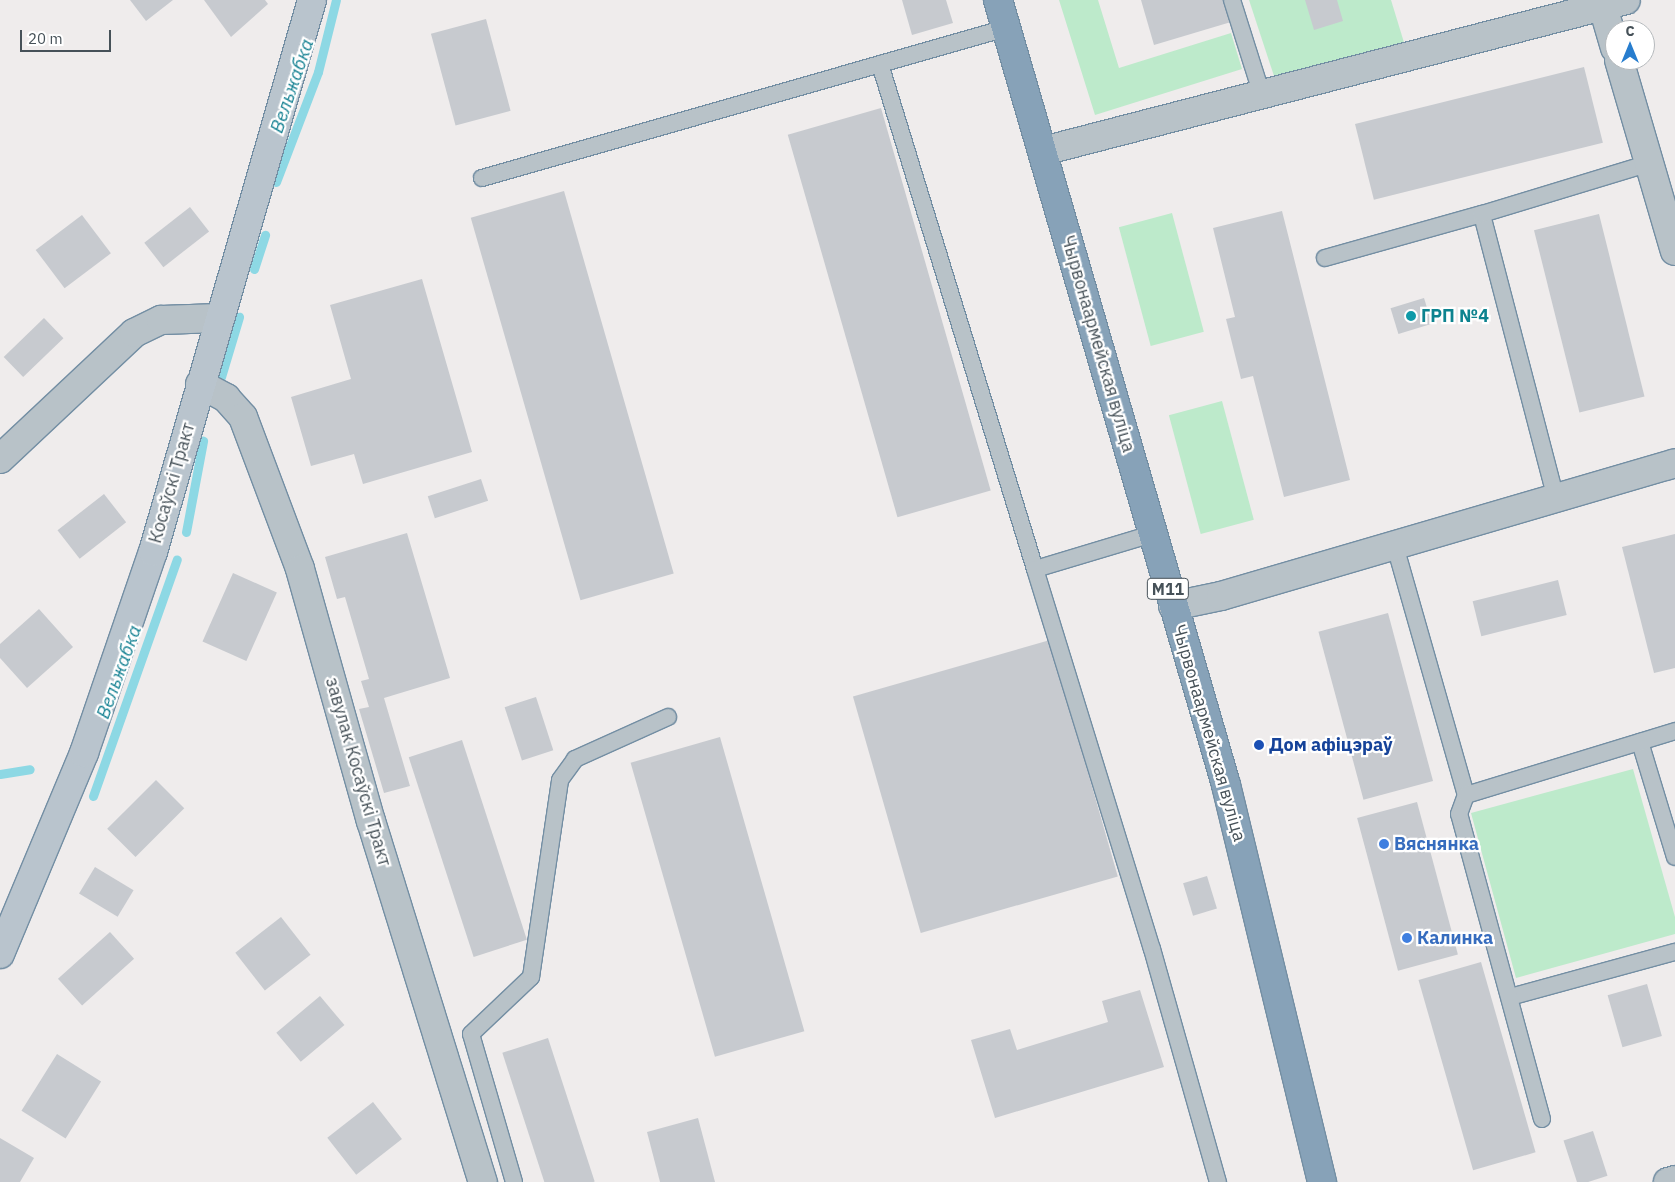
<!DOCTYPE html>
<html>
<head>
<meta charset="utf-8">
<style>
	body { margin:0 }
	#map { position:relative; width:1675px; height:1182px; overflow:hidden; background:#efecec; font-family:"IBM Plex Sans",sans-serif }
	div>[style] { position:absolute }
	.green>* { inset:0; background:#bdeacb; transform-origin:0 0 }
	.stream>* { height:9px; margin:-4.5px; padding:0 4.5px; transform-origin:4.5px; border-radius:4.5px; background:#8dd8e4 }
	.building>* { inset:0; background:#c7cacf; transform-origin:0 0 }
	.roads { filter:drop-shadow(1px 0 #738ea3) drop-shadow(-1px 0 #738ea3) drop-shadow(0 1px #738ea3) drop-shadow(0 -1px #738ea3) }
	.lane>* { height:16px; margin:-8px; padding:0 8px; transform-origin:8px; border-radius:8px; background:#b8c2c8 }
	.street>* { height:28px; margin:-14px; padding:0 14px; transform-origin:14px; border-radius:14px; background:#b8c2c8 }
	.secondary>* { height:28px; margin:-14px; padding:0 14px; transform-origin:14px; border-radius:14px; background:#b9c4cd }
	.highway>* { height:28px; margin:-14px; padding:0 14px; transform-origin:14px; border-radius:14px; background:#87a2b8 }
	.dots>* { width:14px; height:14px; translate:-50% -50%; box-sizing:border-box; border:2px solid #fff; border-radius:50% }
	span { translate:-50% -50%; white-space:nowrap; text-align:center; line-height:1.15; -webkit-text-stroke:4.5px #fff; paint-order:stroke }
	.shield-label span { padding:1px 4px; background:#fff; border:1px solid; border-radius:4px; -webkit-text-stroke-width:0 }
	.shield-label { font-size:16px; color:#465158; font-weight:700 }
	.culture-label { font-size:18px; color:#0d838f; font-weight:700 }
	.left { translate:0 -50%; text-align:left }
	.street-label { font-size:18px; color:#465158 }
	.transit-label { font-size:18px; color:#164399; font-weight:700 }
	.shop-label { font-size:18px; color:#366cbe; font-weight:700 }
	.water-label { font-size:19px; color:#178293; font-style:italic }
	.north { position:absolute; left:1605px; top:20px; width:50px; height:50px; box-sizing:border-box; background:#fff; border:1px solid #b5b9bc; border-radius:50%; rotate:0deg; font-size:14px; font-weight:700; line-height:20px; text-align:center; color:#465158 }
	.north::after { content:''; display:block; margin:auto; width:18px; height:22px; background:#277dce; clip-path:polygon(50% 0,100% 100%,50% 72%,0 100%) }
	.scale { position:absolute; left:20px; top:30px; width:91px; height:22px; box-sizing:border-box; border:2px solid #465158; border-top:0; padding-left:6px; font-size:15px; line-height:18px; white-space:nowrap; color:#465158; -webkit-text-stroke:4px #fff; paint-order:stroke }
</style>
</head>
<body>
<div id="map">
	<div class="green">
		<div style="clip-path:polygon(1059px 0,1098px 0,1119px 68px,1231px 33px,1242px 69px,1095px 115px)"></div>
		<div style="clip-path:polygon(1249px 0,1391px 0,1406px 49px,1275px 79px)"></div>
		<div style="left:1172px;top:213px;width:123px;height:55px;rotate:75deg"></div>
		<div style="left:1222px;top:401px;width:123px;height:55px;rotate:75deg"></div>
		<div style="clip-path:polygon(1633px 769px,1675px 917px,1675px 934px,1516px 978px,1471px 813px)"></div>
	</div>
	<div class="stream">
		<div style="left:276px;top:182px;width:118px;rotate:-69.1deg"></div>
		<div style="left:318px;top:72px;width:74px;rotate:-76deg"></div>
		<div style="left:254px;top:269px;width:36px;rotate:-72deg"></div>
		<div style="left:221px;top:377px;width:63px;rotate:-73.3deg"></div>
		<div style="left:186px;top:532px;width:93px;rotate:-79.4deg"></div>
		<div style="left:0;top:774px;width:30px;rotate:-9deg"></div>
		<div style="left:93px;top:796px;width:251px;rotate:-70.5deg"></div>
	</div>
	<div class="building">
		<div style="clip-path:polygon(130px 0,173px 0,146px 21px)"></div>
		<div style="clip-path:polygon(204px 0,265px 0,268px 4px,231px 37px)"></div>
		<div style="clip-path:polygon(902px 0,946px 0,953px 23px,912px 35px)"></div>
		<div style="clip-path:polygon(1141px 0,1224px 0,1231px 22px,1154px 45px)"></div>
		<div style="clip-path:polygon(1305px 0,1337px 0,1343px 21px,1314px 30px)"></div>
		<div style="left:486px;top:19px;width:95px;height:57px;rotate:75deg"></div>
		<div style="left:1584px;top:67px;width:78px;height:236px;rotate:76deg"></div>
		<div style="left:881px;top:108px;width:398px;height:97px;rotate:74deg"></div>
		<div style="left:564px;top:191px;width:398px;height:97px;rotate:74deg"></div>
		<div style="left:190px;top:207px;width:31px;height:58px;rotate:52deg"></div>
		<div style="clip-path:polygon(1282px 211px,1350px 480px,1284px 497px,1253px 376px,1241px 379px,1226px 319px,1235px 317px,1213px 228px)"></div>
		<div style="left:1599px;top:214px;width:188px;height:67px;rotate:76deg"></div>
		<div style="left:82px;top:215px;width:48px;height:58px;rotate:53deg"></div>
		<div style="clip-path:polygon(422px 279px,472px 452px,363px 484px,354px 454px,311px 466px,291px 397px,351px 379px,330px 305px)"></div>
		<div style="left:1424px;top:298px;width:27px;height:35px;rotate:73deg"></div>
		<div style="left:44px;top:318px;width:28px;height:56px;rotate:46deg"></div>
		<div style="left:481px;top:479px;width:23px;height:56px;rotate:72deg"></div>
		<div style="left:104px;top:494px;width:36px;height:59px;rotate:52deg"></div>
		<div style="clip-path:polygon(407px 533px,450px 678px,384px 698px,410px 786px,384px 793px,359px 709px,369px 707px,361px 681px,369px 679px,345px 597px,337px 599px,325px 557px)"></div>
		<div style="clip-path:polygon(1675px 534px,1675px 668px,1654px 673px,1622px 547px)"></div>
		<div style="left:233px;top:573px;width:48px;height:75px;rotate:24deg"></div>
		<div style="left:1558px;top:580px;width:36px;height:88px;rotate:76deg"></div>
		<div style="clip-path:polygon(39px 609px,73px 647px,27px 688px,0 658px,0 644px)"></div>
		<div style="left:1388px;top:613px;width:174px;height:72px;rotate:75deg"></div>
		<div style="left:1050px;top:640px;width:246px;height:205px;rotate:74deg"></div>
		<div style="left:536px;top:697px;width:56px;height:33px;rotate:72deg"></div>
		<div style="left:720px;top:737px;width:306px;height:93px;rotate:74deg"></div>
		<div style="left:462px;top:740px;width:210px;height:56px;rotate:72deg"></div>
		<div style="left:156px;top:780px;width:40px;height:69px;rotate:45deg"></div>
		<div style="left:1417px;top:802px;width:158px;height:62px;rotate:75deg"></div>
		<div style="left:95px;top:867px;width:45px;height:31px;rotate:31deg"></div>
		<div style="left:1207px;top:876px;width:34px;height:25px;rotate:73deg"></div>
		<div style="left:281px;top:917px;width:48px;height:58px;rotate:52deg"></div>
		<div style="left:110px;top:932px;width:36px;height:70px;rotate:48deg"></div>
		<div style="left:1481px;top:962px;width:198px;height:65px;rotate:74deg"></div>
		<div style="left:1647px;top:984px;width:54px;height:41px;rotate:74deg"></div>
		<div style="clip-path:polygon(1140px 990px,1164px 1067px,995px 1118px,971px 1040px,1010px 1029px,1017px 1050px,1108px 1022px,1102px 1001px)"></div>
		<div style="left:320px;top:996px;width:38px;height:57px;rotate:50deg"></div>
		<div style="left:548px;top:1038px;width:151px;height:48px;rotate:72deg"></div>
		<div style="left:57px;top:1054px;width:52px;height:67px;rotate:32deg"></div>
		<div style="left:373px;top:1102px;width:47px;height:58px;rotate:52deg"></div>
		<div style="clip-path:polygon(698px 1118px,715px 1182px,660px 1182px,647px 1132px)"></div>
		<div style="left:1593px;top:1131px;width:47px;height:31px;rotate:72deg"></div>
		<div style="clip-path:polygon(0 1138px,34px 1158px,20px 1182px,0 1182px)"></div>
	</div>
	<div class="roads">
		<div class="lane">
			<div style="left:1232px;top:0;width:100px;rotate:72.5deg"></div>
			<div style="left:880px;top:64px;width:528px;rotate:72.94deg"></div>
			<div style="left:482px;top:178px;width:545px;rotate:-15.97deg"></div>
			<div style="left:1325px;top:258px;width:163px;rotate:-15.7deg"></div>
			<div style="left:1556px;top:499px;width:294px;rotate:-104.6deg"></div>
			<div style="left:1482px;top:214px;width:176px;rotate:-16.9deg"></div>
			<div style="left:1152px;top:534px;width:122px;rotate:163.3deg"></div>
			<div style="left:1035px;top:569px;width:398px;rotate:72.9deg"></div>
			<div style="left:1152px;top:949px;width:242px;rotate:74.2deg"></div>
			<div style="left:1395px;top:546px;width:259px;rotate:74.1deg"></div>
			<div style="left:1640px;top:742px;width:120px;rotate:73.1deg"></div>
			<div style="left:1510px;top:997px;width:171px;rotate:-15.3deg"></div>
			<div style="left:1542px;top:1119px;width:316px;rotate:-105.2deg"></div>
			<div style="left:1459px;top:814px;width:20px;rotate:-70deg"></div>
			<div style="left:1466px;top:795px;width:219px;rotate:-17deg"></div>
			<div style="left:514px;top:1182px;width:154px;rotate:-106.2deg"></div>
			<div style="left:471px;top:1034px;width:83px;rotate:-43.5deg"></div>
			<div style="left:531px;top:977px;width:199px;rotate:-81.6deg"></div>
			<div style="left:560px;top:780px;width:26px;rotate:-54deg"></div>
			<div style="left:575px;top:759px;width:102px;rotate:-24.3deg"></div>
		</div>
		<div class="street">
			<div style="left:1601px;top:0;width:50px;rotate:73.7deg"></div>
			<div style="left:1619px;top:60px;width:199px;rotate:73.7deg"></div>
			<div style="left:1043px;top:151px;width:602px;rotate:-14.52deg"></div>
			<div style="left:200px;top:384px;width:30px;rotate:28deg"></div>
			<div style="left:226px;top:398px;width:25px;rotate:48deg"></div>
			<div style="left:243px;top:417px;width:162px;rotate:69.4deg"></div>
			<div style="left:300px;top:569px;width:262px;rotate:74.3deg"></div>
			<div style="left:371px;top:821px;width:378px;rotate:72.8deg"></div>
			<div style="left:0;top:459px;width:184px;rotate:-43.2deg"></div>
			<div style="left:134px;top:333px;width:30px;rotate:-26deg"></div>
			<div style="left:161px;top:320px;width:58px;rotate:-2deg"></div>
			<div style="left:1173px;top:606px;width:49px;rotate:-11.8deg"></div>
			<div style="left:1221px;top:596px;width:473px;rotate:-16.3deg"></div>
			<div style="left:1668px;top:1182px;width:7px;rotate:-16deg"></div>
		</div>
		<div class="secondary">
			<div style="left:0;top:954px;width:218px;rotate:-67.3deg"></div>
			<div style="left:84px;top:753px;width:213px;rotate:-71.1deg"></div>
			<div style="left:153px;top:552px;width:574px;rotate:-73.93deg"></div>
		</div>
		<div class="highway">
			<div style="left:998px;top:0;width:817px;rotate:73.8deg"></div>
			<div style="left:1226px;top:785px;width:408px;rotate:76.4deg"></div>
		</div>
	</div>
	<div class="dots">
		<div style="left:1411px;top:316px;background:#0f9aa8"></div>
		<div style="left:1259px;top:745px;background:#1a4fb4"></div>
		<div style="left:1384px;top:844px;background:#3f7fe0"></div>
		<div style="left:1407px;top:938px;background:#3f7fe0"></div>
	</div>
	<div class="shield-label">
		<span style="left:1168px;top:589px">М11</span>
	</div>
	<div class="culture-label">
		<span class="left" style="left:1421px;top:316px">ГРП №4</span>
	</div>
	<div class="street-label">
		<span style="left:1098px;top:344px;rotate:74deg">Чырвонаармейская вуліца</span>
		<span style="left:172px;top:483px;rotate:-74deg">Косаўскі Тракт</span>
		<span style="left:1209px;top:733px;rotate:74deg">Чырвонаармейская вуліца</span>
		<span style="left:358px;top:772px;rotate:74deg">завулак Косаўскі Тракт</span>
	</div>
	<div class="transit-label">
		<span class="left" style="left:1269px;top:745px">Дом афіцэраў</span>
	</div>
	<div class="shop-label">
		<span class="left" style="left:1394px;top:844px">Вяснянка</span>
		<span class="left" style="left:1417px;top:938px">Калинка</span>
	</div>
	<div class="water-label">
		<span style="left:292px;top:86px;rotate:-71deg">Вельжабка</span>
		<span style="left:119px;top:672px;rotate:-70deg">Вельжабка</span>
	</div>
	<div class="north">С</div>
	<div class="scale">20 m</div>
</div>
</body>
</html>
